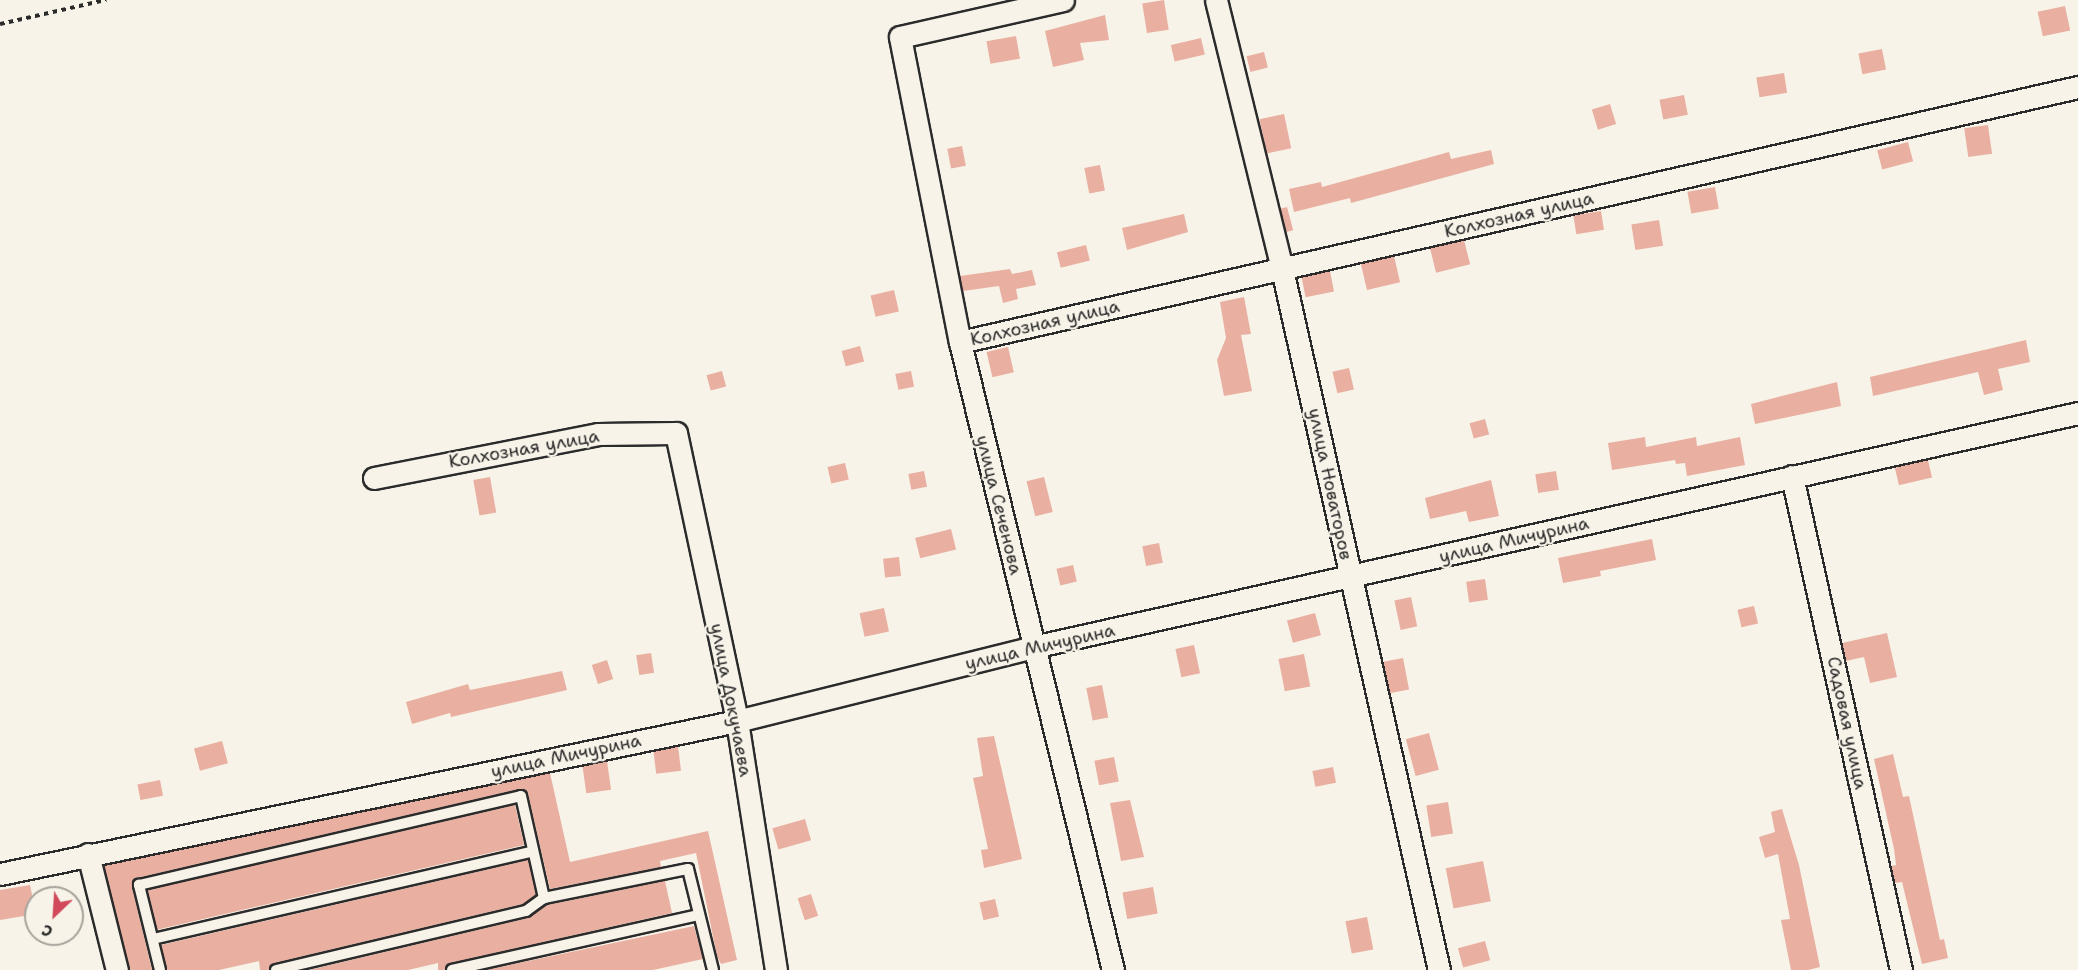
<!DOCTYPE html>
<html>
<head>
<meta charset="utf-8">
<style>
	body { margin:0 }
	#map { position:relative; width:2078px; height:970px; overflow:hidden; background:#f7f3e8; font-family:"Shantell Sans",sans-serif }
	div>[style] { position:absolute }
	.building>* { inset:0; background:#e9b0a1; transform-origin:0 0 }
	.path>* { height:4px; margin-top:-2px; transform-origin:0; background:repeating-linear-gradient(90deg,#2b2b2b 0 4.5px,transparent 0 9px) }
	.roads { filter:drop-shadow(2px 0 #2b2b2b) drop-shadow(-2px 0 #2b2b2b) drop-shadow(0 2px #2b2b2b) drop-shadow(0 -2px #2b2b2b) }
	.service>* { height:10px; margin:-5px; padding:0 5px; transform-origin:5px; border-radius:5px; background:#f7f3e8 }
	.minor>* { height:21px; margin:-10.5px; padding:0 10.5px; transform-origin:10.5px; border-radius:10.5px; background:#f7f3e8 }
	span { translate:-50% -50%; white-space:nowrap; text-align:center; line-height:1.15; -webkit-text-stroke:4.5px #f7f3e8; paint-order:stroke }
	.street-label { font-size:18px; color:#2b2b2b }
	.north { position:absolute; left:24px; top:886px; width:60px; height:60px; box-sizing:border-box; background:#f7f3e8; border:2px solid #a5a39c; border-radius:50%; rotate:205deg; font-size:16px; font-weight:700; line-height:24px; text-align:center; color:#2b2b2b }
	.north::after { content:''; display:block; margin:auto; width:21px; height:27px; background:#d1495b; clip-path:polygon(50% 0,100% 100%,50% 72%,0 100%) }
</style>
</head>
<body>
<div id="map">
	<div class="building">
		<div style="left:1164px;top:0;width:30px;height:22px;rotate:81deg"></div>
		<div style="left:2065px;top:6px;width:25px;height:28px;rotate:78deg"></div>
		<div style="clip-path:polygon(1105px 15px,1109px 40px,1080px 43px,1084px 60px,1053px 67px,1045px 31px)"></div>
		<div style="left:1016px;top:36px;width:23px;height:30px;rotate:80deg"></div>
		<div style="left:1201px;top:38px;width:17px;height:31px;rotate:77deg"></div>
		<div style="left:1882px;top:49px;width:21px;height:24px;rotate:79deg"></div>
		<div style="left:1264px;top:52px;width:16px;height:18px;rotate:76deg"></div>
		<div style="left:1784px;top:73px;width:20px;height:28px;rotate:81deg"></div>
		<div style="left:1684px;top:95px;width:20px;height:25px;rotate:79deg"></div>
		<div style="left:1610px;top:104px;width:21px;height:19px;rotate:73deg"></div>
		<div style="left:1284px;top:114px;width:35px;height:25px;rotate:78deg"></div>
		<div style="left:1988px;top:125px;width:29px;height:24px;rotate:82deg"></div>
		<div style="left:1908px;top:142px;width:20px;height:32px;rotate:75deg"></div>
		<div style="left:962px;top:146px;width:20px;height:15px;rotate:79deg"></div>
		<div style="clip-path:polygon(1491px 150px,1494px 164px,1351px 203px,1350px 198px,1294px 212px,1289px 189px,1321px 182px,1322px 187px,1449px 152px,1451px 159px)"></div>
		<div style="left:1100px;top:165px;width:26px;height:16px;rotate:79deg"></div>
		<div style="left:1715px;top:187px;width:22px;height:28px;rotate:80deg"></div>
		<div style="left:1287px;top:207px;width:24px;height:7px;rotate:75deg"></div>
		<div style="left:1601px;top:211px;width:19px;height:28px;rotate:81deg"></div>
		<div style="clip-path:polygon(1184px 214px,1188px 232px,1127px 250px,1122px 228px)"></div>
		<div style="left:1659px;top:220px;width:26px;height:28px;rotate:81deg"></div>
		<div style="left:1464px;top:240px;width:25px;height:35px;rotate:76deg"></div>
		<div style="left:1086px;top:245px;width:16px;height:30px;rotate:76deg"></div>
		<div style="left:1394px;top:256px;width:27px;height:34px;rotate:77deg"></div>
		<div style="clip-path:polygon(1010px 269px,1012px 274px,1032px 270px,1036px 285px,1016px 289px,1018px 299px,1003px 303px,999px 286px,963px 291px,960px 276px)"></div>
		<div style="left:1330px;top:271px;width:21px;height:29px;rotate:79deg"></div>
		<div style="left:894px;top:290px;width:22px;height:24px;rotate:77deg"></div>
		<div style="clip-path:polygon(1244px 297px,1251px 334px,1241px 335px,1252px 391px,1224px 396px,1217px 360px,1226px 338px,1220px 302px)"></div>
		<div style="clip-path:polygon(2026px 340px,2030px 362px,1998px 369px,2003px 390px,1984px 395px,1978px 372px,1873px 396px,1870px 377px)"></div>
		<div style="left:860px;top:346px;width:16px;height:19px;rotate:75deg"></div>
		<div style="left:1008px;top:347px;width:26px;height:22px;rotate:77deg"></div>
		<div style="left:1349px;top:368px;width:22px;height:17px;rotate:77deg"></div>
		<div style="left:722px;top:371px;width:16px;height:16px;rotate:75deg"></div>
		<div style="left:911px;top:371px;width:16px;height:16px;rotate:79deg"></div>
		<div style="clip-path:polygon(1837px 382px,1841px 406px,1755px 424px,1751px 404px)"></div>
		<div style="left:1485px;top:419px;width:16px;height:16px;rotate:75deg"></div>
		<div style="clip-path:polygon(1645px 437px,1646px 447px,1696px 437px,1697px 446px,1740px 437px,1745px 465px,1687px 476px,1685px 463px,1676px 464px,1675px 460px,1612px 470px,1608px 443px)"></div>
		<div style="left:1928px;top:460px;width:18px;height:34px;rotate:77deg"></div>
		<div style="left:845px;top:463px;width:17px;height:18px;rotate:77deg"></div>
		<div style="left:924px;top:471px;width:16px;height:16px;rotate:79deg"></div>
		<div style="left:1556px;top:471px;width:19px;height:21px;rotate:81deg"></div>
		<div style="left:490px;top:477px;width:36px;height:17px;rotate:80deg"></div>
		<div style="left:1044px;top:477px;width:36px;height:18px;rotate:76deg"></div>
		<div style="clip-path:polygon(1491px 480px,1499px 516px,1469px 522px,1466px 511px,1430px 519px,1425px 498px)"></div>
		<div style="left:951px;top:529px;width:21px;height:37px;rotate:76deg"></div>
		<div style="clip-path:polygon(1652px 539px,1656px 560px,1600px 571px,1601px 576px,1563px 583px,1558px 558px)"></div>
		<div style="left:1159px;top:543px;width:20px;height:17px;rotate:79deg"></div>
		<div style="left:899px;top:557px;width:19px;height:16px;rotate:84deg"></div>
		<div style="left:1073px;top:565px;width:17px;height:17px;rotate:77deg"></div>
		<div style="left:1485px;top:579px;width:21px;height:19px;rotate:82deg"></div>
		<div style="left:1411px;top:597px;width:30px;height:17px;rotate:78deg"></div>
		<div style="left:1754px;top:606px;width:18px;height:17px;rotate:77deg"></div>
		<div style="left:884px;top:608px;width:24px;height:25px;rotate:78deg"></div>
		<div style="left:1315px;top:613px;width:23px;height:29px;rotate:75deg"></div>
		<div style="clip-path:polygon(1887px 633px,1897px 677px,1870px 683px,1864px 657px,1846px 661px,1842px 643px)"></div>
		<div style="left:1194px;top:645px;width:29px;height:19px;rotate:78deg"></div>
		<div style="left:651px;top:653px;width:20px;height:15px;rotate:81deg"></div>
		<div style="left:1304px;top:654px;width:33px;height:26px;rotate:79deg"></div>
		<div style="left:1403px;top:658px;width:32px;height:20px;rotate:79deg"></div>
		<div style="left:607px;top:660px;width:20px;height:16px;rotate:72deg"></div>
		<div style="clip-path:polygon(562px 671px,567px 690px,451px 717px,450px 713px,412px 724px,406px 702px,468px 684px,470px 690px)"></div>
		<div style="left:1102px;top:685px;width:33px;height:16px;rotate:79deg"></div>
		<div style="left:1429px;top:733px;width:38px;height:24px;rotate:75deg"></div>
		<div style="clip-path:polygon(994px 736px,1022px 859px,984px 868px,981px 850px,988px 849px,973px 778px,983px 776px,977px 738px)"></div>
		<div style="left:222px;top:741px;width:23px;height:29px;rotate:75deg"></div>
		<div style="left:678px;top:746px;width:25px;height:25px;rotate:83deg"></div>
		<div style="clip-path:polygon(1893px 754px,1903px 797px,1909px 796px,1940px 940px,1944px 939px,1948px 958px,1922px 964px,1902px 882px,1895px 883px,1891px 866px,1896px 865px,1894px 849px,1874px 759px)"></div>
		<div style="left:1114px;top:757px;width:25px;height:20px;rotate:79deg"></div>
		<div style="left:607px;top:761px;width:29px;height:25px;rotate:82deg"></div>
		<div style="left:1333px;top:767px;width:16px;height:21px;rotate:79deg"></div>
		<div style="clip-path:polygon(550px 773px,570px 862px,708px 831px,737px 960px,721px 964px,717px 956px,696px 853px,660px 861px,661px 867px,550px 889px,528px 794px,520px 789px,137px 878px,132px 887px,152px 970px,129px 970px,104px 865px)"></div>
		<div style="left:160px;top:780px;width:16px;height:23px;rotate:79deg"></div>
		<div style="clip-path:polygon(1130px 800px,1144px 857px,1121px 861px,1110px 803px)"></div>
		<div style="left:1448px;top:802px;width:32px;height:22px;rotate:81deg"></div>
		<div style="left:515px;top:805px;width:41px;height:377px;rotate:77deg"></div>
		<div style="clip-path:polygon(1782px 809px,1799px 865px,1820px 967px,1808px 970px,1791px 970px,1781px 920px,1790px 919px,1778px 854px,1765px 858px,1759px 837px,1775px 832px,1771px 812px)"></div>
		<div style="left:805px;top:819px;width:22px;height:34px;rotate:74deg"></div>
		<div style="clip-path:polygon(528px 860px,536px 895px,523px 904px,274px 963px,269px 970px,260px 970px,259px 961px,219px 970px,167px 970px,161px 945px)"></div>
		<div style="left:1483px;top:861px;width:41px;height:38px;rotate:79deg"></div>
		<div style="clip-path:polygon(665px 881px,672px 913px,450px 963px,445px 970px,438px 970px,438px 963px,408px 970px,309px 970px,528px 918px,547px 905px)"></div>
		<div style="clip-path:polygon(30px 885px,36px 914px,0 920px,0 890px)"></div>
		<div style="left:1153px;top:887px;width:27px;height:31px;rotate:80deg"></div>
		<div style="left:811px;top:894px;width:23px;height:14px;rotate:72deg"></div>
		<div style="left:995px;top:899px;width:18px;height:16px;rotate:77deg"></div>
		<div style="left:1367px;top:917px;width:33px;height:22px;rotate:79deg"></div>
		<div style="clip-path:polygon(694px 926px,703px 959px,653px 970px,486px 970px)"></div>
		<div style="left:1485px;top:941px;width:20px;height:28px;rotate:75deg"></div>
	</div>
	<div class="path">
		<div style="left:0;top:24px;width:109px;rotate:-12.8deg"></div>
	</div>
	<div class="roads">
		<div class="service">
			<div style="left:153px;top:939px;width:390px;rotate:-13deg"></div>
			<div style="left:160px;top:970px;width:88px;rotate:-103.9deg"></div>
			<div style="left:139px;top:885px;width:392px;rotate:-13.1deg"></div>
			<div style="left:521px;top:796px;width:105px;rotate:77.3deg"></div>
			<div style="left:544px;top:898px;width:147px;rotate:-11.4deg"></div>
			<div style="left:688px;top:869px;width:104px;rotate:76.1deg"></div>
			<div style="left:276px;top:970px;width:257px;rotate:-13.3deg"></div>
			<div style="left:526px;top:911px;width:22px;rotate:-36deg"></div>
			<div style="left:452px;top:970px;width:252px;rotate:-12.6deg"></div>
		</div>
		<div class="minor">
			<div style="left:1063px;top:0;width:167px;rotate:167.2deg"></div>
			<div style="left:900px;top:37px;width:311px;rotate:78.9deg"></div>
			<div style="left:960px;top:342px;width:646px;rotate:76.31deg"></div>
			<div style="left:1216px;top:0;width:277px;rotate:76.2deg"></div>
			<div style="left:1282px;top:269px;width:718px;rotate:77.38deg"></div>
			<div style="left:960px;top:342px;width:1147px;rotate:-12.85deg"></div>
			<div style="left:1792px;top:476px;width:506px;rotate:77.56deg"></div>
			<div style="left:374px;top:478px;width:228px;rotate:-11.1deg"></div>
			<div style="left:598px;top:434px;width:78px;rotate:-0.7deg"></div>
			<div style="left:676px;top:433px;width:294px;rotate:78deg"></div>
			<div style="left:737px;top:721px;width:252px;rotate:81.1deg"></div>
			<div style="left:88px;top:854px;width:120px;rotate:76deg"></div>
			<div style="left:0;top:874px;width:753px;rotate:-11.73deg"></div>
			<div style="left:737px;top:721px;width:305px;rotate:-14deg"></div>
			<div style="left:1033px;top:647px;width:1071px;rotate:-12.62deg"></div>
		</div>
	</div>
	<div class="street-label">
		<span style="left:1519px;top:215px;rotate:-13deg">Колхозная улица</span>
		<span style="left:1045px;top:323px;rotate:-13deg">Колхозная улица</span>
		<span style="left:524px;top:449px;rotate:-10deg">Колхозная улица</span>
		<span style="left:1330px;top:484px;rotate:78deg">улица Новаторов</span>
		<span style="left:999px;top:505px;rotate:76deg">улица Сеченова</span>
		<span style="left:1514px;top:540px;rotate:-13deg">улица Мичурина</span>
		<span style="left:1040px;top:647px;rotate:-13deg">улица Мичурина</span>
		<span style="left:731px;top:700px;rotate:79deg">улица Докучаева</span>
		<span style="left:1847px;top:723px;rotate:78deg">Садовая улица</span>
		<span style="left:566px;top:756px;rotate:-12deg">улица Мичурина</span>
	</div>
	<div class="north">С</div>
</div>
</body>
</html>
